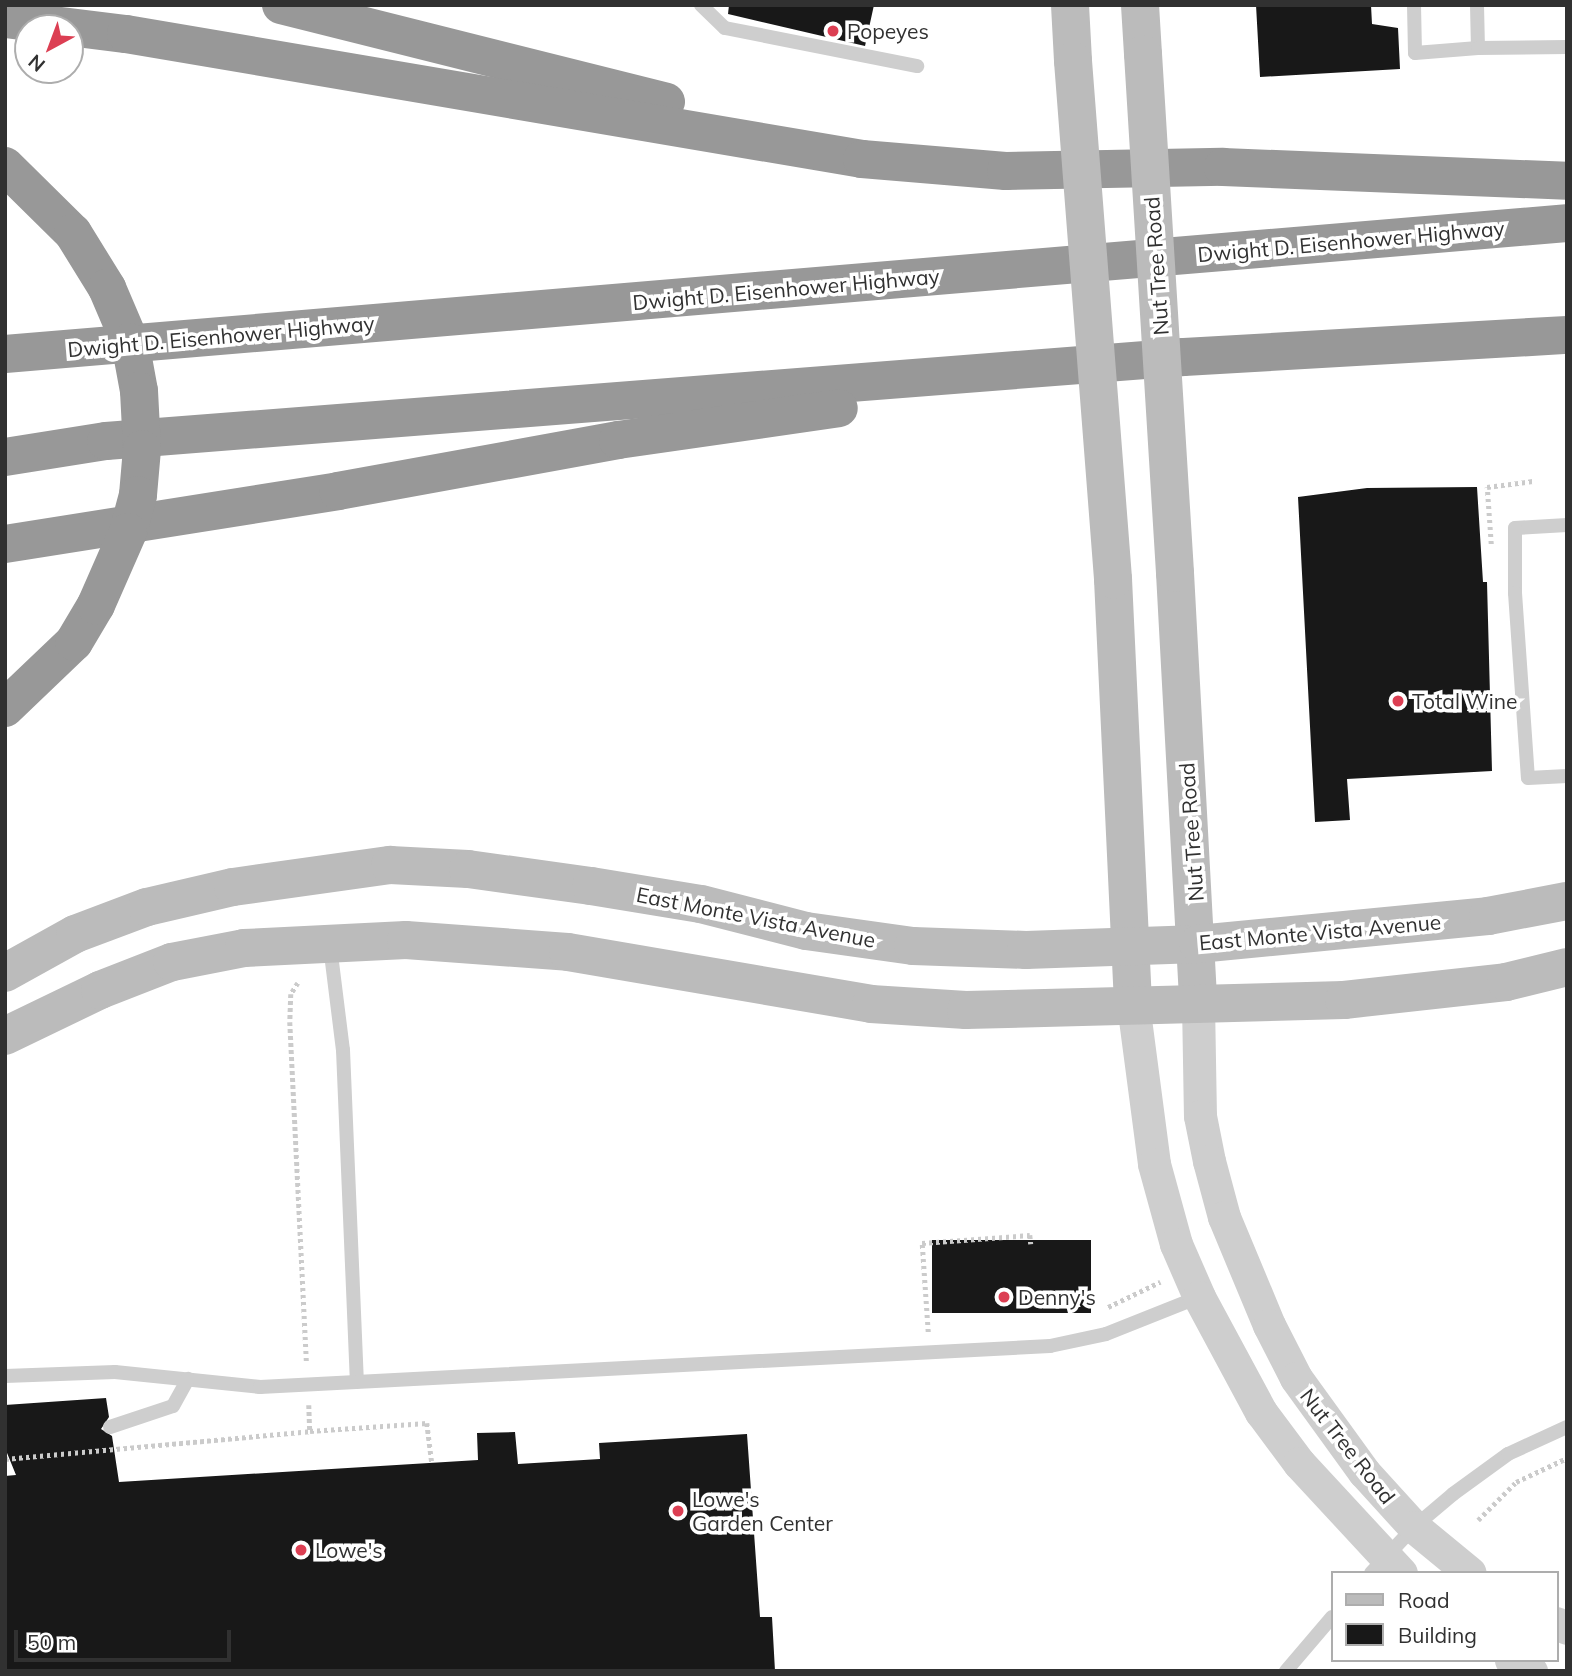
<!DOCTYPE html>
<html>
<head>
<meta charset="utf-8">
<style>
	body { margin:0 }
	#map { position:relative; width:1572px; height:1676px; overflow:hidden; background:#fff; font-family:Mulish,sans-serif }
	div>[style] { position:absolute }
	.building>* { inset:0; background:#181818; transform-origin:0 0 }
	.path>* { height:4.5px; margin-top:-2.25px; transform-origin:0; background:repeating-linear-gradient(90deg,#cbcbcb 0 3.5px,transparent 0 7px) }
	.service>* { height:14px; margin:-7px; padding:0 7px; transform-origin:7px; border-radius:7px; background:#cecece }
	.tertiary>* { height:33px; margin:-16.5px; padding:0 16.5px; transform-origin:16.5px; border-radius:16.5px; background:#cecece }
	.secondary>* { height:38px; margin:-19px; padding:0 19px; transform-origin:19px; border-radius:19px; background:#bbb }
	.motorway>* { height:38px; margin:-19px; padding:0 19px; transform-origin:19px; border-radius:19px; background:#989898 }
	.secondary-bridge>* { height:38px; margin:-19px; padding:0 19px; transform-origin:19px; border-radius:19px; background:#bbb }
	.motorway-bridge>* { height:38px; margin:-19px; padding:0 19px; transform-origin:19px; border-radius:19px; background:#989898 }
	.dots>* { width:19px; height:19px; translate:-50% -50%; box-sizing:border-box; border:4px solid #fff; border-radius:50% }
	span { translate:-50% -50%; white-space:nowrap; text-align:center; line-height:1.15; -webkit-text-stroke:7px #fff; paint-order:stroke }
	.poi-label { font-size:21px; color:#313131 }
	.left { translate:0 -50%; text-align:left }
	.street-label { font-size:21px; color:#313131 }
	.frame { position:absolute; inset:0; border:7px solid #313131; pointer-events:none }
	.legend { position:absolute; left:1331px; top:1571px; width:228px; height:91px; box-sizing:border-box; background:#fff; border:2px solid #adadad; margin:0; padding:9px 12px; list-style:none; font-size:21px; color:#313131 }
	.legend li { display:flex; align-items:center; gap:14px; height:35px }
	.legend b { width:35px; border:2px solid #adadad }
	.north { position:absolute; left:14px; top:14px; width:70px; height:70px; box-sizing:border-box; background:#fff; border:2px solid #adadad; border-radius:50%; rotate:221deg; font-size:19px; font-weight:700; line-height:28px; text-align:center; color:#313131 }
	.north::after { content:''; display:block; margin:auto; width:24px; height:32px; background:#dc3f53; clip-path:polygon(50% 0,100% 100%,50% 72%,0 100%) }
	.scale { position:absolute; left:14px; top:1630px; width:217px; height:32px; box-sizing:border-box; border:4px solid #313131; border-top:0; padding-left:9px; font-size:21px; line-height:24px; white-space:nowrap; color:#313131; -webkit-text-stroke:5px #fff; paint-order:stroke }
</style>
</head>
<body>
<div id="map">
	<div class="building">
		<div style="clip-path:polygon(729px 5px,874px 5px,865px 46px,728px 14px)"></div>
		<div style="clip-path:polygon(1256px 5px,1371px 5px,1372px 24px,1398px 28px,1400px 69px,1260px 77px)"></div>
		<div style="clip-path:polygon(1477px 487px,1483px 582px,1487px 582px,1492px 771px,1347px 779px,1350px 820px,1315px 822px,1298px 497px,1367px 488px)"></div>
		<div style="left:1091px;top:1240px;width:73px;height:159px;rotate:90deg"></div>
		<div style="clip-path:polygon(106px 1398px,109px 1417px,101px 1429px,112px 1436px,119px 1482px,478px 1460px,477px 1433px,515px 1432px,518px 1464px,600px 1459px,599px 1443px,747px 1434px,760px 1617px,772px 1617px,775px 1671px,5px 1671px,5px 1476px,16px 1475px,5px 1448px,5px 1405px)"></div>
	</div>
	<div class="path">
		<div style="left:1491px;top:544px;width:57px;rotate:-94deg"></div>
		<div style="left:1487px;top:487px;width:46px;rotate:-7.4deg"></div>
		<div style="left:298px;top:983px;width:13px;rotate:122deg"></div>
		<div style="left:291px;top:994px;width:28px;rotate:92deg"></div>
		<div style="left:290px;top:1022px;width:342px;rotate:87.2deg"></div>
		<div style="left:1108px;top:1307px;width:58px;rotate:-25.7deg"></div>
		<div style="left:928px;top:1332px;width:89px;rotate:-93.9deg"></div>
		<div style="left:922px;top:1243px;width:108px;rotate:-4.2deg"></div>
		<div style="left:1030px;top:1235px;width:9px;rotate:84deg"></div>
		<div style="left:309px;top:1405px;width:26px;rotate:88deg"></div>
		<div style="left:310px;top:1431px;width:117px;rotate:-3.9deg"></div>
		<div style="left:427px;top:1423px;width:40px;rotate:82.9deg"></div>
		<div style="left:5px;top:1459px;width:306px;rotate:-5.2deg"></div>
		<div style="left:1478px;top:1520px;width:54px;rotate:-45deg"></div>
		<div style="left:1516px;top:1482px;width:56px;rotate:-25.2deg"></div>
	</div>
	<div class="service">
		<div style="left:701px;top:5px;width:33px;rotate:44deg"></div>
		<div style="left:725px;top:28px;width:196px;rotate:11.2deg"></div>
		<div style="left:1414px;top:5px;width:48px;rotate:88.8deg"></div>
		<div style="left:1415px;top:53px;width:63px;rotate:-4.5deg"></div>
		<div style="left:1477px;top:5px;width:43px;rotate:88.7deg"></div>
		<div style="left:1478px;top:48px;width:89px;rotate:-0.6deg"></div>
		<div style="left:1567px;top:525px;width:52px;rotate:176.7deg"></div>
		<div style="left:1515px;top:528px;width:65px;rotate:90deg"></div>
		<div style="left:1515px;top:593px;width:185px;rotate:86deg"></div>
		<div style="left:1528px;top:778px;width:39px;rotate:-3deg"></div>
		<div style="left:330px;top:946px;width:105px;rotate:82.9deg"></div>
		<div style="left:343px;top:1050px;width:332px;rotate:87.6deg"></div>
		<div style="left:5px;top:1376px;width:110px;rotate:-2.1deg"></div>
		<div style="left:115px;top:1372px;width:146px;rotate:5.9deg"></div>
		<div style="left:260px;top:1387px;width:791px;rotate:-2.97deg"></div>
		<div style="left:1050px;top:1346px;width:57px;rotate:-12.1deg"></div>
		<div style="left:1106px;top:1334px;width:100px;rotate:-21.7deg"></div>
		<div style="left:110px;top:1427px;width:66px;rotate:-18.4deg"></div>
		<div style="left:173px;top:1406px;width:31px;rotate:-61deg"></div>
		<div style="left:1371px;top:1573px;width:63px;rotate:-46.9deg"></div>
		<div style="left:1414px;top:1527px;width:51px;rotate:-40.2deg"></div>
		<div style="left:1453px;top:1494px;width:68px;rotate:-36deg"></div>
		<div style="left:1508px;top:1454px;width:65px;rotate:-24.6deg"></div>
		<div style="left:1286px;top:1671px;width:71px;rotate:-49.6deg"></div>
	</div>
	<div class="tertiary">
		<div style="left:1198px;top:1003px;width:113px;rotate:89deg"></div>
		<div style="left:1200px;top:1116px;width:46px;rotate:78.7deg"></div>
		<div style="left:1209px;top:1161px;width:58px;rotate:75deg"></div>
		<div style="left:1224px;top:1217px;width:117px;rotate:67.4deg"></div>
		<div style="left:1269px;top:1325px;width:59px;rotate:63deg"></div>
		<div style="left:1296px;top:1378px;width:116px;rotate:54.1deg"></div>
		<div style="left:1364px;top:1472px;width:74px;rotate:47.7deg"></div>
		<div style="left:1414px;top:1527px;width:72px;rotate:39.4deg"></div>
		<div style="left:1133px;top:1004px;width:161px;rotate:82.5deg"></div>
		<div style="left:1154px;top:1164px;width:83px;rotate:74.6deg"></div>
		<div style="left:1176px;top:1244px;width:58px;rotate:66.5deg"></div>
		<div style="left:1199px;top:1297px;width:131px;rotate:61.7deg"></div>
		<div style="left:1261px;top:1412px;width:64px;rotate:53.3deg"></div>
		<div style="left:1299px;top:1463px;width:150px;rotate:47.2deg"></div>
		<div style="left:1556px;top:1623px;width:12px;rotate:24deg"></div>
		<div style="left:1511px;top:1660px;width:23px;rotate:29deg"></div>
	</div>
	<div class="secondary">
		<div style="left:1070px;top:5px;width:56px;rotate:86.9deg"></div>
		<div style="left:1140px;top:5px;width:49px;rotate:86.5deg"></div>
		<div style="left:1175px;top:573px;width:431px;rotate:86.9deg"></div>
		<div style="left:1113px;top:579px;width:425px;rotate:87.3deg"></div>
		<div style="left:5px;top:973px;width:80px;rotate:-29.1deg"></div>
		<div style="left:75px;top:934px;width:77px;rotate:-20.6deg"></div>
		<div style="left:147px;top:907px;width:88px;rotate:-13.1deg"></div>
		<div style="left:233px;top:887px;width:159px;rotate:-8deg"></div>
		<div style="left:390px;top:865px;width:78px;rotate:2.9deg"></div>
		<div style="left:468px;top:869px;width:124px;rotate:7.9deg"></div>
		<div style="left:591px;top:886px;width:111px;rotate:9.3deg"></div>
		<div style="left:701px;top:904px;width:108px;rotate:14.4deg"></div>
		<div style="left:806px;top:931px;width:108px;rotate:8deg"></div>
		<div style="left:913px;top:946px;width:113px;rotate:2deg"></div>
		<div style="left:1026px;top:950px;width:172px;rotate:-2deg"></div>
		<div style="left:1198px;top:944px;width:291px;rotate:-5.5deg"></div>
		<div style="left:1488px;top:916px;width:80px;rotate:-10.8deg"></div>
		<div style="left:5px;top:1036px;width:106px;rotate:-25.8deg"></div>
		<div style="left:100px;top:990px;width:77px;rotate:-21.3deg"></div>
		<div style="left:172px;top:962px;width:73px;rotate:-11deg"></div>
		<div style="left:244px;top:948px;width:162px;rotate:-2.8deg"></div>
		<div style="left:406px;top:940px;width:162px;rotate:4.2deg"></div>
		<div style="left:568px;top:952px;width:307px;rotate:9.7deg"></div>
		<div style="left:871px;top:1004px;width:95px;rotate:3.6deg"></div>
		<div style="left:966px;top:1010px;width:378px;rotate:-1.5deg"></div>
		<div style="left:1344px;top:1000px;width:163px;rotate:-6.3deg"></div>
		<div style="left:1506px;top:982px;width:63px;rotate:-13.8deg"></div>
	</div>
	<div class="motorway">
		<div style="left:281px;top:5px;width:397px;rotate:14.1deg"></div>
		<div style="left:5px;top:19px;width:122px;rotate:7.1deg"></div>
		<div style="left:126px;top:34px;width:747px;rotate:9.64deg"></div>
		<div style="left:862px;top:159px;width:144px;rotate:4.8deg"></div>
		<div style="left:1006px;top:171px;width:217px;rotate:-1.1deg"></div>
		<div style="left:1223px;top:167px;width:344px;rotate:2.3deg"></div>
		<div style="left:5px;top:166px;width:95px;rotate:44.6deg"></div>
		<div style="left:5px;top:354px;width:1567px;rotate:-4.79deg"></div>
		<div style="left:5px;top:457px;width:102px;rotate:-9deg"></div>
		<div style="left:106px;top:441px;width:1081px;rotate:-4.46deg"></div>
		<div style="left:1184px;top:357px;width:384px;rotate:-3.3deg"></div>
		<div style="left:5px;top:544px;width:337px;rotate:-9deg"></div>
		<div style="left:338px;top:491px;width:285px;rotate:-10.3deg"></div>
		<div style="left:618px;top:440px;width:223px;rotate:-8.2deg"></div>
		<div style="left:5px;top:708px;width:95px;rotate:-43.7deg"></div>
		<div style="left:74px;top:642px;width:43px;rotate:-59.3deg"></div>
	</div>
	<div class="secondary-bridge">
		<div style="left:1143px;top:54px;width:520px;rotate:86.47deg"></div>
		<div style="left:1073px;top:61px;width:520px;rotate:85.58deg"></div>
	</div>
	<div class="motorway-bridge">
		<div style="left:73px;top:233px;width:65px;rotate:58.3deg"></div>
		<div style="left:107px;top:288px;width:59px;rotate:66.9deg"></div>
		<div style="left:130px;top:342px;width:50px;rotate:79.6deg"></div>
		<div style="left:139px;top:391px;width:58px;rotate:87deg"></div>
		<div style="left:142px;top:449px;width:46px;rotate:95deg"></div>
		<div style="left:138px;top:495px;width:38px;rotate:105deg"></div>
		<div style="left:128px;top:532px;width:80px;rotate:113.7deg"></div>
	</div>
	<div class="dots">
		<div style="left:833px;top:31px;background:#dc3f53"></div>
		<div style="left:1398px;top:701px;background:#dc3f53"></div>
		<div style="left:1004px;top:1297px;background:#dc3f53"></div>
		<div style="left:678px;top:1511px;background:#dc3f53"></div>
		<div style="left:301px;top:1550px;background:#dc3f53"></div>
	</div>
	<div class="poi-label">
		<span class="left" style="left:847px;top:31px">Popeyes</span>
		<span class="left" style="left:1412px;top:701px">Total Wine</span>
		<span class="left" style="left:1018px;top:1297px">Denny's</span>
		<span class="left" style="left:692px;top:1511px">Lowe's<br>Garden Center</span>
		<span class="left" style="left:315px;top:1550px">Lowe's</span>
	</div>
	<div class="street-label">
		<span style="left:1351px;top:241px;rotate:-5deg">Dwight D. Eisenhower Highway</span>
		<span style="left:1156px;top:266px;rotate:-94deg">Nut Tree Road</span>
		<span style="left:786px;top:289px;rotate:-5deg">Dwight D. Eisenhower Highway</span>
		<span style="left:221px;top:336px;rotate:-5deg">Dwight D. Eisenhower Highway</span>
		<span style="left:1191px;top:832px;rotate:-94deg">Nut Tree Road</span>
		<span style="left:756px;top:917px;rotate:11deg">East Monte Vista Avenue</span>
		<span style="left:1320px;top:932px;rotate:-5deg">East Monte Vista Avenue</span>
		<span style="left:1348px;top:1446px;rotate:52deg">Nut Tree Road</span>
	</div>
	<div class="frame"></div>
	<ul class="legend">
	<li><b style="height:9px;background:#bbb"></b>Road</li>
	<li><b style="height:19px;background:#181818"></b>Building</li>
	</ul>
	<div class="north">N</div>
	<div class="scale">50 m</div>
</div>
</body>
</html>
